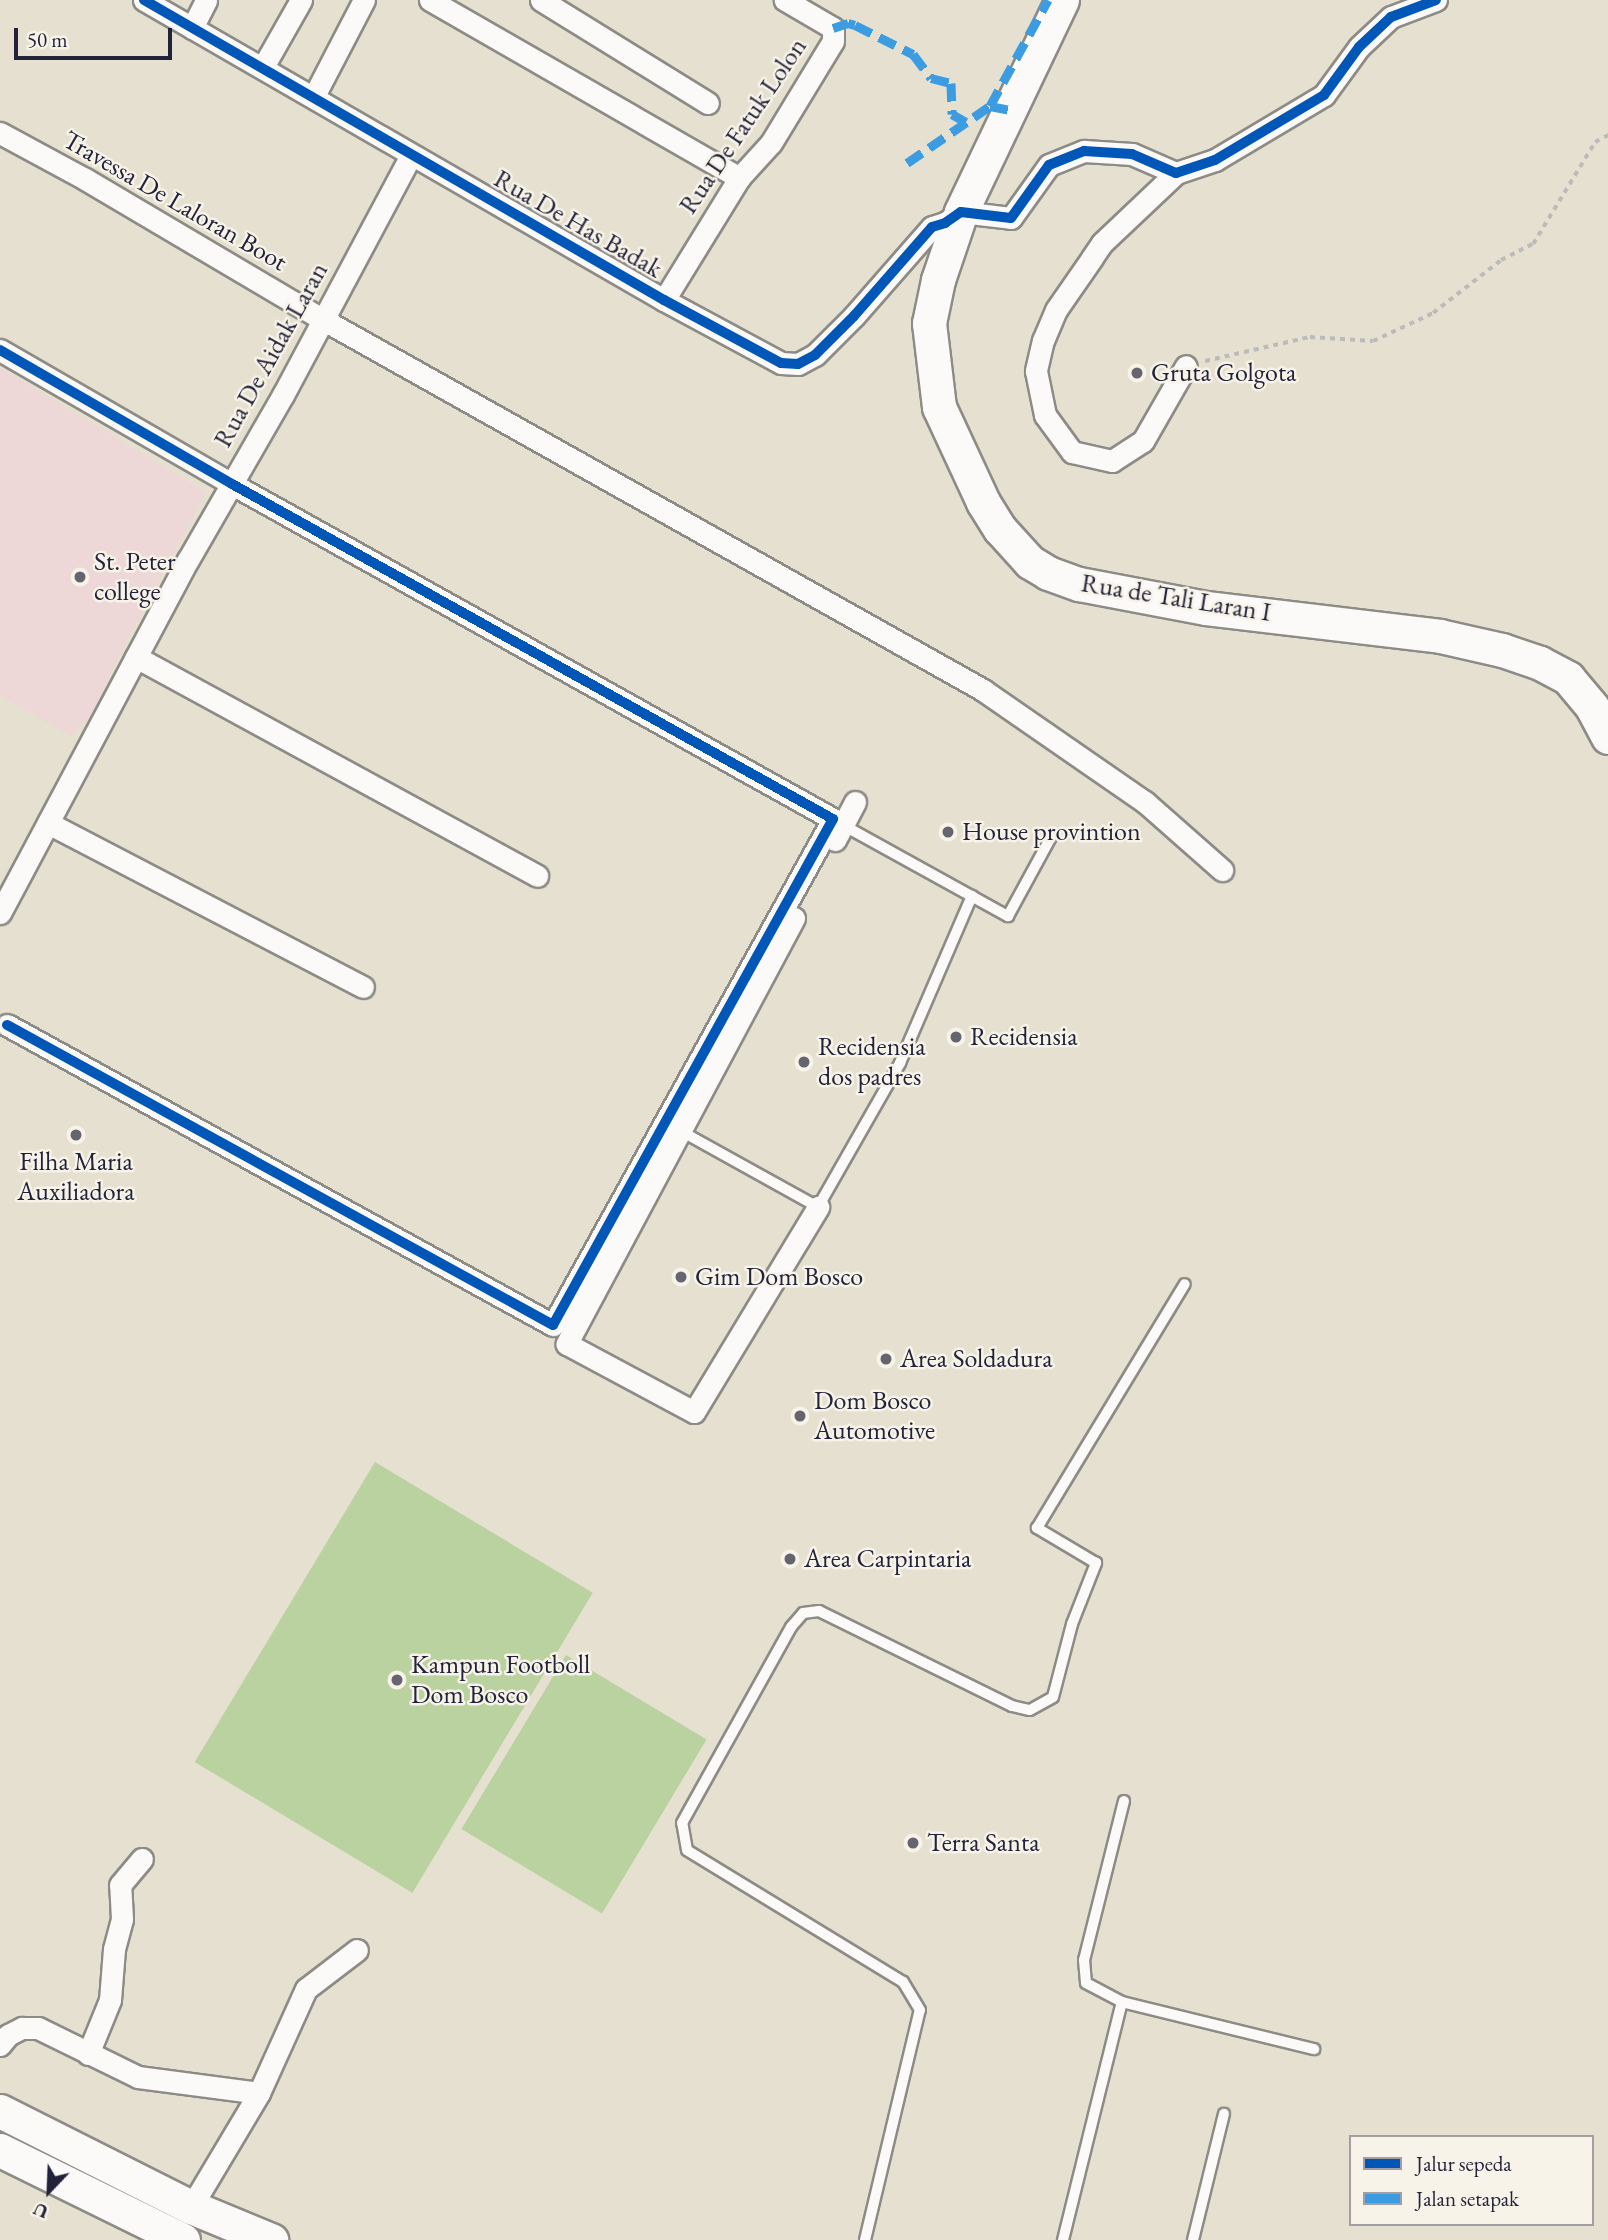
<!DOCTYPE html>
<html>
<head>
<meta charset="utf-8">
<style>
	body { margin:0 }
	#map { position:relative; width:1608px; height:2240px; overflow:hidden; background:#e5e0cf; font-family:"EB Garamond",serif }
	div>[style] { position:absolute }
	.built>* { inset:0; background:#edd7d7 }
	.green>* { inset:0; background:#b9d29f; transform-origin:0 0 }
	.path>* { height:3.5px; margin-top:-1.75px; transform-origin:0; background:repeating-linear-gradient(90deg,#bcbbbb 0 5px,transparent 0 10px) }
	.roads { filter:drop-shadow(2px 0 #8d8b86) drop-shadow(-2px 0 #8d8b86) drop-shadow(0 2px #8d8b86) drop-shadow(0 -2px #8d8b86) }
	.lane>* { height:10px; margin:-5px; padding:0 5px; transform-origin:5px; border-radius:5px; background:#fbfaf8 }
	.street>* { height:21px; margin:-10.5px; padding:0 10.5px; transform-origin:10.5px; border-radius:10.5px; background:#fbfaf8 }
	.primary>* { height:33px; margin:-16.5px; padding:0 16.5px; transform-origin:16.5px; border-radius:16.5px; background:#fbfaf8 }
	.quiet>* { height:9px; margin-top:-4.5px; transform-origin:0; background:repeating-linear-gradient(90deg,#3c9ce2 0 18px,transparent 0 27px) }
	.cycleway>* { height:10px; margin:-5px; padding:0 5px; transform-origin:5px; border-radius:5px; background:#0057b8 }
	.dots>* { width:19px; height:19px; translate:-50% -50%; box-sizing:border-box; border:4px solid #f7f3e8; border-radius:50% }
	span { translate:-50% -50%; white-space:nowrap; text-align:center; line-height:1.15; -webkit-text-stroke:5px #f7f3e8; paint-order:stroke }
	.street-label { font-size:26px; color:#22223b }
	.poi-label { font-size:26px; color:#22223b }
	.left { translate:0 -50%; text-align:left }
	.legend { position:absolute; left:1349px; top:2135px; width:245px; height:91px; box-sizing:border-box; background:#f7f3e8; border:2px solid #a29fa3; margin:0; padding:9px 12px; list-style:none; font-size:21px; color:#22223b }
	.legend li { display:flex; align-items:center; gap:14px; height:35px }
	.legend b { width:35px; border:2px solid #a29fa3 }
	.north { position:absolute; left:14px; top:2156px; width:70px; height:70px; -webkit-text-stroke:5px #f7f3e8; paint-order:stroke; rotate:203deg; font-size:19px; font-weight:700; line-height:28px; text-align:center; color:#22223b }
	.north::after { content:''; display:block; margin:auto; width:24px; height:32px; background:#22223b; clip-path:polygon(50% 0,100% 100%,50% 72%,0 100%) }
	.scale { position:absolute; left:14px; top:28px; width:158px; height:32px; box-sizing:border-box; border:4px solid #22223b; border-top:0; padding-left:9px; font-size:21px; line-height:24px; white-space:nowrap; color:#22223b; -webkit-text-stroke:5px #f7f3e8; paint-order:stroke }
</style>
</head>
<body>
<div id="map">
	<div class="built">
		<div style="clip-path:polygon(0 368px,206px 492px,116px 662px,94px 713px,71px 736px,0 696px)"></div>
	</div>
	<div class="green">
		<div style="left:375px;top:1462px;width:254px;height:350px;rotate:31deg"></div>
		<div style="left:566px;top:1655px;width:164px;height:203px;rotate:31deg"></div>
	</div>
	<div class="path">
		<div style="left:1205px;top:361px;width:108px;rotate:-12.9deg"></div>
		<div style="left:1310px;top:337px;width:63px;rotate:3.6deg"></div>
		<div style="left:1373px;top:341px;width:66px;rotate:-25deg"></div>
		<div style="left:1433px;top:313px;width:86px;rotate:-37.9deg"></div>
		<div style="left:1501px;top:260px;width:36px;rotate:-27deg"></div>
		<div style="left:1533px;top:244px;width:119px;rotate:-58.7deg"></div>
		<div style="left:1595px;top:142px;width:15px;rotate:-28deg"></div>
	</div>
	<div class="roads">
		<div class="lane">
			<div style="left:841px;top:824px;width:191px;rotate:28.9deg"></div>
			<div style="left:1008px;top:916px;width:90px;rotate:-61.4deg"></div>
			<div style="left:679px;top:1130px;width:159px;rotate:29deg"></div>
			<div style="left:818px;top:1207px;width:166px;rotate:-60.3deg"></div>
			<div style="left:900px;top:1063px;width:182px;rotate:-66.7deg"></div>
			<div style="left:1124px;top:1801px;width:164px;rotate:104.1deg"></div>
			<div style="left:1084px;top:1960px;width:23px;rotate:85deg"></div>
			<div style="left:1086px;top:1983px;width:41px;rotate:27.8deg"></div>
			<div style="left:1122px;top:2002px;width:198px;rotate:13.8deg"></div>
			<div style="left:865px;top:2240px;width:236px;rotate:-76.6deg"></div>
			<div style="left:920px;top:2010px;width:33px;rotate:-121deg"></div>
			<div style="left:903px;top:1982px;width:253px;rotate:-148.6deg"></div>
			<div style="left:687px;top:1850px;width:27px;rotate:-100deg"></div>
			<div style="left:682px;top:1823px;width:224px;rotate:-60.9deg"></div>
			<div style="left:791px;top:1627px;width:18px;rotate:-49deg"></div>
			<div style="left:803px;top:1613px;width:16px;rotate:-7deg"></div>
			<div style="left:819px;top:1611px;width:215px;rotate:26.2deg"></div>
			<div style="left:1012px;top:1706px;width:18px;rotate:13deg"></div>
			<div style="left:1030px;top:1710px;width:26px;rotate:-29deg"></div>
			<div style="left:1053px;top:1697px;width:75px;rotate:-75.4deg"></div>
			<div style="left:1072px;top:1624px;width:66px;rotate:-68.5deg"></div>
			<div style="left:1096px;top:1563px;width:69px;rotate:-149.3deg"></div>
			<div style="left:1037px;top:1528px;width:285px;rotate:-58.8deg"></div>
			<div style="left:1063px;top:2240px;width:245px;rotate:-76.1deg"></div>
			<div style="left:1193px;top:2240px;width:130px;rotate:-76.2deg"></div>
		</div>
		<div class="street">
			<div style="left:144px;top:0;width:600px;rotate:29.98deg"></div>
			<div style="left:664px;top:300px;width:133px;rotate:28.3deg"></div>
			<div style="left:781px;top:363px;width:17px;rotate:3deg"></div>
			<div style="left:798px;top:364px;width:19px;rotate:-28deg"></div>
			<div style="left:815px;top:355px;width:55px;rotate:-45deg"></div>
			<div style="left:854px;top:316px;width:118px;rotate:-48.8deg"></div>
			<div style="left:932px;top:227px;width:14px;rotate:-17deg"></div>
			<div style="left:945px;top:223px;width:19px;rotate:-35deg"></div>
			<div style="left:961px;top:212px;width:50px;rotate:6.8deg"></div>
			<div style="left:1011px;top:218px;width:65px;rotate:-54.4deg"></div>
			<div style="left:1049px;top:165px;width:38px;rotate:-22deg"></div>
			<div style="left:1084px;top:151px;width:48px;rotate:3.6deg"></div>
			<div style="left:1132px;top:154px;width:48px;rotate:23.4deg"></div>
			<div style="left:1176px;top:173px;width:41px;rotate:-18.4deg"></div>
			<div style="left:1215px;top:160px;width:127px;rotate:-30.8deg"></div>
			<div style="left:1324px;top:95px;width:59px;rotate:-53.9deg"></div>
			<div style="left:1359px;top:47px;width:44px;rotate:-43.2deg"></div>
			<div style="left:1391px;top:17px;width:48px;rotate:-20.7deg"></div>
			<div style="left:430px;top:0;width:357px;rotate:29.9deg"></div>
			<div style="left:541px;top:0;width:196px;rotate:31.7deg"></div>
			<div style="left:192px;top:28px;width:31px;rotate:-63deg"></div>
			<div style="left:263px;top:67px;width:77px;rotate:-60.4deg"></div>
			<div style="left:314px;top:96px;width:108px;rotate:-62.5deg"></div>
			<div style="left:0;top:133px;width:97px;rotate:28.4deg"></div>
			<div style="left:85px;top:179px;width:275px;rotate:30.6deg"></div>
			<div style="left:322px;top:319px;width:758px;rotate:29.3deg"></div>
			<div style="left:983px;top:690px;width:197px;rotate:34.7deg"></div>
			<div style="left:1145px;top:802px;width:103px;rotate:41.4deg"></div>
			<div style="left:1176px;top:173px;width:102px;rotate:136.6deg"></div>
			<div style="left:1102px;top:243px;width:18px;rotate:124deg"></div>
			<div style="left:1092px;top:258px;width:63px;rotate:124.7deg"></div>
			<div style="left:1056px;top:310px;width:33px;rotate:113deg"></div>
			<div style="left:1043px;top:340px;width:32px;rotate:103deg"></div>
			<div style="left:1036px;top:371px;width:45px;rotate:78.4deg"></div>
			<div style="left:1045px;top:415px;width:46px;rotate:53.9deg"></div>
			<div style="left:1072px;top:452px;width:41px;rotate:12.7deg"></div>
			<div style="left:1112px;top:461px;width:37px;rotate:-33deg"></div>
			<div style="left:1143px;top:441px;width:86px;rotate:-60.2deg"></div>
			<div style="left:664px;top:300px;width:143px;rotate:-58.4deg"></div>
			<div style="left:739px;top:178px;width:47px;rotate:-47.6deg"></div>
			<div style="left:771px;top:143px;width:119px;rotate:-58.7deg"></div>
			<div style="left:833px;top:41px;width:13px;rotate:-90deg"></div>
			<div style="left:833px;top:28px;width:56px;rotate:-149.7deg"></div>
			<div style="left:0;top:350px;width:268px;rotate:30deg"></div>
			<div style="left:232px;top:484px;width:688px;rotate:29.14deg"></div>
			<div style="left:833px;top:819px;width:578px;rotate:118.96deg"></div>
			<div style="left:553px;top:1325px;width:623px;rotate:-151.21deg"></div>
			<div style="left:136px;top:657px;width:457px;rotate:28.6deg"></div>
			<div style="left:48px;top:823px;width:355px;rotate:27.5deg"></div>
			<div style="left:835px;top:840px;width:43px;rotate:-62.2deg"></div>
			<div style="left:0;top:913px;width:400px;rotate:-62deg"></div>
			<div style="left:188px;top:560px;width:190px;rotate:-60.1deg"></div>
			<div style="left:283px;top:395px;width:272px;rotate:-61.9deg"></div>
			<div style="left:794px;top:918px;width:483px;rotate:118.1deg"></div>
			<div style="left:567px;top:1344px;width:144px;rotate:28.2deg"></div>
			<div style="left:694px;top:1412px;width:240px;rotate:-58.8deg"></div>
			<div style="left:0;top:2045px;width:13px;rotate:-51deg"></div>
			<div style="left:8px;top:2035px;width:16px;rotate:-27deg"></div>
			<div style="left:22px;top:2028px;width:16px"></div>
			<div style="left:38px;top:2028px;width:111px;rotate:26.1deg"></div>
			<div style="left:138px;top:2077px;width:122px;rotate:7.5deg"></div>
			<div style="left:88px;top:2054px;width:58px;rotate:-67.8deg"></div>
			<div style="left:110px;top:2000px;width:51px;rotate:-85.5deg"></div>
			<div style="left:114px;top:1949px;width:31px;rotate:-75deg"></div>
			<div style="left:122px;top:1919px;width:34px;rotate:-93deg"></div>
			<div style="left:120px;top:1885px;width:34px;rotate:-50deg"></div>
			<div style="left:191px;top:2207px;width:133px;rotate:-59.2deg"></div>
			<div style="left:259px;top:2093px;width:114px;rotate:-65.7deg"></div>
			<div style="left:306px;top:1989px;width:64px;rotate:-37.4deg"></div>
		</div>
		<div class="primary">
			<div style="left:1062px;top:0;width:235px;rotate:115.5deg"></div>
			<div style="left:961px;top:212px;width:72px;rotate:108.7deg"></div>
			<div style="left:938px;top:280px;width:44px;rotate:101.8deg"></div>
			<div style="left:929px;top:323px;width:85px;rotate:83.2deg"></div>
			<div style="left:939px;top:407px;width:105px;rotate:65.1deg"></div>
			<div style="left:983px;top:502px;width:32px;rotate:58deg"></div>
			<div style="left:1000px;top:529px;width:45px;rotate:47.7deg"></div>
			<div style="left:1030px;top:562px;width:21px;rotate:31deg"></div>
			<div style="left:1048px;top:573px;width:33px;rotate:20deg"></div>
			<div style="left:1079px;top:584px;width:129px;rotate:10.7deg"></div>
			<div style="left:1206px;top:608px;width:236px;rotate:6.8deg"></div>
			<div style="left:1440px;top:636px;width:64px;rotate:12.7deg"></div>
			<div style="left:1502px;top:650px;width:40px;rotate:18.9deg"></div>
			<div style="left:1540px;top:663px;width:32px;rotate:28deg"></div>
			<div style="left:1568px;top:678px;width:38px;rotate:50deg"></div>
			<div style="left:1592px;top:707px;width:34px;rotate:62deg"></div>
			<div style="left:0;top:2111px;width:214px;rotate:26.7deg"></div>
			<div style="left:191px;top:2207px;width:87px;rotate:22.4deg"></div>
			<div style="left:0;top:2150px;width:204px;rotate:26.2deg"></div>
		</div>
	</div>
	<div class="quiet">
		<div style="left:833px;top:28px;width:16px;rotate:-18deg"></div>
		<div style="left:848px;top:23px;width:7px;rotate:16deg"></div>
		<div style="left:855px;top:25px;width:65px;rotate:26.6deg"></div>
		<div style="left:913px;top:54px;width:30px;rotate:53deg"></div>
		<div style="left:931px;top:78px;width:21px;rotate:14deg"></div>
		<div style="left:951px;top:83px;width:31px;rotate:88deg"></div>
		<div style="left:952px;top:114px;width:16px;rotate:30deg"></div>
		<div style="left:990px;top:106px;width:121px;rotate:-61.3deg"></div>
		<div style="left:907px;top:163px;width:101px;rotate:-34.5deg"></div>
		<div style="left:990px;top:106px;width:20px;rotate:11deg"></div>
	</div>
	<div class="cycleway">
		<div style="left:144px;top:0;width:600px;rotate:29.98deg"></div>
		<div style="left:664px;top:300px;width:133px;rotate:28.3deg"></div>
		<div style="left:781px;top:363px;width:17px;rotate:3deg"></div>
		<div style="left:798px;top:364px;width:19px;rotate:-28deg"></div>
		<div style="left:815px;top:355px;width:55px;rotate:-45deg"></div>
		<div style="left:854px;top:316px;width:118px;rotate:-48.8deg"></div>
		<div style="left:932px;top:227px;width:14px;rotate:-17deg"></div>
		<div style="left:945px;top:223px;width:19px;rotate:-35deg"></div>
		<div style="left:961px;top:212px;width:50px;rotate:6.8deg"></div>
		<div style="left:1011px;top:218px;width:65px;rotate:-54.4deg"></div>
		<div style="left:1049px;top:165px;width:38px;rotate:-22deg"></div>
		<div style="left:1084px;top:151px;width:48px;rotate:3.6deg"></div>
		<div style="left:1132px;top:154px;width:48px;rotate:23.4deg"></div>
		<div style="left:1176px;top:173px;width:41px;rotate:-18.4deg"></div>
		<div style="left:1215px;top:160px;width:127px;rotate:-30.8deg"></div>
		<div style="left:1324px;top:95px;width:59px;rotate:-53.9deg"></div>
		<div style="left:1359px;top:47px;width:44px;rotate:-43.2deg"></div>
		<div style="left:1391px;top:17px;width:48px;rotate:-20.7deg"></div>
		<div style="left:0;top:350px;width:268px;rotate:30deg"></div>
		<div style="left:232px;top:484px;width:688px;rotate:29.14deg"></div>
		<div style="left:833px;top:819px;width:578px;rotate:118.96deg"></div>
		<div style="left:553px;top:1325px;width:623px;rotate:-151.21deg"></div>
	</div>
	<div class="dots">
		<div style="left:1137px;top:373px;background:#66646f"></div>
		<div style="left:80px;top:577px;background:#66646f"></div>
		<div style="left:948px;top:832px;background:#66646f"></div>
		<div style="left:956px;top:1037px;background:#66646f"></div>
		<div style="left:804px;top:1062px;background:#66646f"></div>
		<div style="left:76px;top:1135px;background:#66646f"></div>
		<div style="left:681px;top:1277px;background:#66646f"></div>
		<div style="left:886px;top:1359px;background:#66646f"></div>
		<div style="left:800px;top:1416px;background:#66646f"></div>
		<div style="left:790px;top:1559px;background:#66646f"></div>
		<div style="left:397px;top:1680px;background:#66646f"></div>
		<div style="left:913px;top:1843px;background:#66646f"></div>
	</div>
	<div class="street-label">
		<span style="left:743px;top:126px;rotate:-56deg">Rua De Fatuk Lolon</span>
		<span style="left:175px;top:201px;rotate:30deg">Travessa De Laloran Boot</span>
		<span style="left:578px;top:224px;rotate:30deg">Rua De Has Badak</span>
		<span style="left:271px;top:355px;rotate:-61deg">Rua De Aidak Laran</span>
		<span style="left:1176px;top:598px;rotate:9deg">Rua de Tali Laran I</span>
	</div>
	<div class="poi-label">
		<span class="left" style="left:1151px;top:373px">Gruta Golgota</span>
		<span class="left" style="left:94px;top:577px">St. Peter<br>college</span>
		<span class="left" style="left:962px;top:832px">House provintion</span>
		<span class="left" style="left:970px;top:1037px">Recidensia</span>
		<span class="left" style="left:818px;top:1062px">Recidensia<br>dos padres</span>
		<span style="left:76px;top:1177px">Filha Maria<br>Auxiliadora</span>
		<span class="left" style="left:695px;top:1277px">Gim Dom Bosco</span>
		<span class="left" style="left:900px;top:1359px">Area Soldadura</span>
		<span class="left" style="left:814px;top:1416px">Dom Bosco<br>Automotive</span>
		<span class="left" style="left:804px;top:1559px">Area Carpintaria</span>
		<span class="left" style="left:411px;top:1680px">Kampun Footboll<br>Dom Bosco</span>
		<span class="left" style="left:927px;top:1843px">Terra Santa</span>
	</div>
	<ul class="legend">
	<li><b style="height:9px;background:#0057b8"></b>Jalur sepeda</li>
	<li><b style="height:9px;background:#3c9ce2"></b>Jalan setapak</li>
	</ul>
	<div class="north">U</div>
	<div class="scale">50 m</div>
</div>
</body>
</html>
